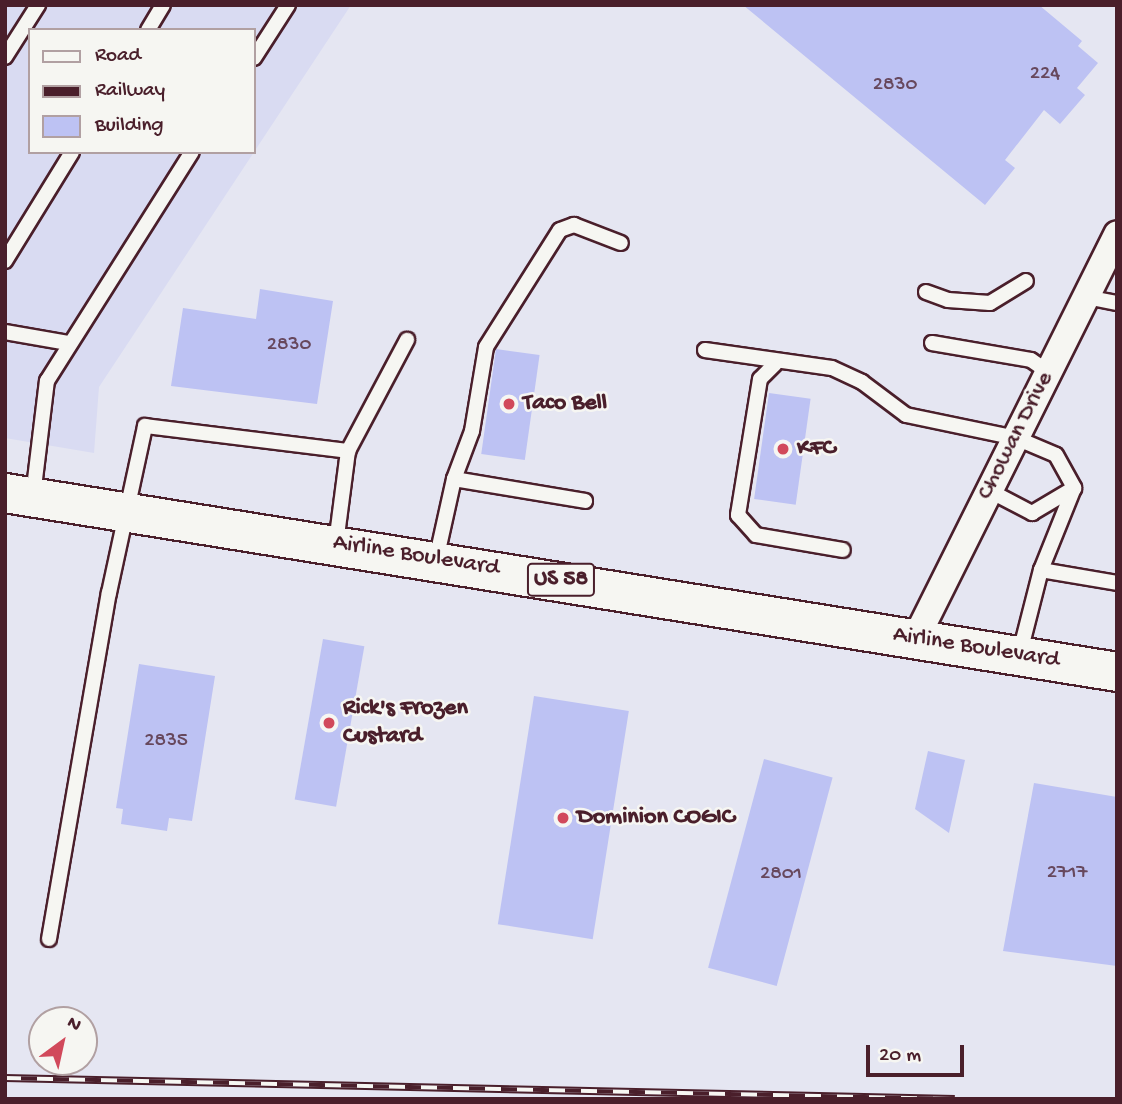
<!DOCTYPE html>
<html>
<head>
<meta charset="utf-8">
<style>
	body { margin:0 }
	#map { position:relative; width:1122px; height:1104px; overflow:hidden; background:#e5e6f2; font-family:"Gochi Hand",sans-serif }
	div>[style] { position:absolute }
	.built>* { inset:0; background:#d9dbf2 }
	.building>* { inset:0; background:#bdc2f3; transform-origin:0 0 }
	.roads { filter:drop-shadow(2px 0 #4a1f2b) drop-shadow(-2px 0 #4a1f2b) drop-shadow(0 2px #4a1f2b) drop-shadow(0 -2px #4a1f2b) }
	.lane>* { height:14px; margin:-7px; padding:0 7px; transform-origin:7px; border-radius:7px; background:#f6f6f2 }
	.street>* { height:26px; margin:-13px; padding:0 13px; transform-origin:13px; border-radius:13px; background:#f6f6f2 }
	.primary>* { height:38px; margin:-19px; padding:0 19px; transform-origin:19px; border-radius:19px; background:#f6f6f2 }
	.rail>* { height:8px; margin-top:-4px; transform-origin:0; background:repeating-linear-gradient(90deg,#f6f6f2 0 16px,#4a1f2b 0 32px); box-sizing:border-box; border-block:2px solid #4a1f2b }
	.dots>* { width:19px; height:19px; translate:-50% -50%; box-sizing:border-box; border:4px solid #f6f6f2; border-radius:50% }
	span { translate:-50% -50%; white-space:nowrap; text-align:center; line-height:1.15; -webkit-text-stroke:5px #f6f6f2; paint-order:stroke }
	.number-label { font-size:21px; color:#67485d }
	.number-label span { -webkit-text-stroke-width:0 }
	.shield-label span { padding:2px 5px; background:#f6f6f2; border:2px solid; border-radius:5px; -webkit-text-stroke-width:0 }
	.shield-label { font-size:23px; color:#4a1f2b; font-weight:700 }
	.poi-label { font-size:24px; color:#4a1f2b; font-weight:700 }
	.left { translate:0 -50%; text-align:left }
	.street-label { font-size:24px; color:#4a1f2b }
	.frame { position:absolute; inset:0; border:7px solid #4a1f2b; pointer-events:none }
	.legend { position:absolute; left:28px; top:28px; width:228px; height:126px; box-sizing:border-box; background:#f6f6f2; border:2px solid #b1a0a2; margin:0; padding:9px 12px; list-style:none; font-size:21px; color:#4a1f2b }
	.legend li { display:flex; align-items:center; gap:14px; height:35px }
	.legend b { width:35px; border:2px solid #b1a0a2 }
	.north { position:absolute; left:28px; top:1006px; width:70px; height:70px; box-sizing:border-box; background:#f6f6f2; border:2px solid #b1a0a2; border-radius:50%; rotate:33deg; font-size:19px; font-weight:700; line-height:28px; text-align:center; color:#4a1f2b }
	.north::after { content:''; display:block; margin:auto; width:24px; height:32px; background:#d1495b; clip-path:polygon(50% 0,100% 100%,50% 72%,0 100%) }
	.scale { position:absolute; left:866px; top:1045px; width:98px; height:32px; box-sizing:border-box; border:4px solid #4a1f2b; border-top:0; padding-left:9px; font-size:21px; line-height:24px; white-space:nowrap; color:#4a1f2b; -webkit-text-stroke:5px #f6f6f2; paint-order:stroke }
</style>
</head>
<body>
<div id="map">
	<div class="built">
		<div style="clip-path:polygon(evenodd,5px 5px,351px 5px,99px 387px,94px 453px,5px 438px,5px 5px,30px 30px,254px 30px,254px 152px,30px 152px,30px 30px)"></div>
	</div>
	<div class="building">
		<div style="clip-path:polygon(743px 5px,1039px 5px,1082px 41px,1078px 46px,1098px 63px,1077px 88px,1085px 95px,1060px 124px,1044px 110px,1005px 160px,1015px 168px,985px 205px)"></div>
		<div style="clip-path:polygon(260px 289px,333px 301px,317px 404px,171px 386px,183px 308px,256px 319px)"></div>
		<div style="left:496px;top:349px;width:44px;height:106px;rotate:8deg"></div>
		<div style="left:769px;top:393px;width:42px;height:107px;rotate:8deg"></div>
		<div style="left:323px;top:639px;width:42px;height:163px;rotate:10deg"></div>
		<div style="clip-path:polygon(139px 664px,215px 676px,192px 821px,169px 818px,167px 831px,121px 824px,123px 809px,116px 808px)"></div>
		<div style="left:534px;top:696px;width:96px;height:231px;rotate:9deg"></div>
		<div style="clip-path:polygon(928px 751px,965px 760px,949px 833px,915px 809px)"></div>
		<div style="left:764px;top:759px;width:71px;height:216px;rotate:15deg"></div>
		<div style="clip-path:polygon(1034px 783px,1117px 797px,1117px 966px,1003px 951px)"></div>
	</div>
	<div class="roads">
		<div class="lane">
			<div style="left:148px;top:30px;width:29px;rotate:-59deg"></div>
			<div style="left:5px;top:57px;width:62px;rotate:-57.6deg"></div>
			<div style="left:254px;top:58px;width:63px;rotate:-57.3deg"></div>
			<div style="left:5px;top:261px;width:128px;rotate:-58.4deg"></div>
			<div style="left:926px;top:292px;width:23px;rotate:20deg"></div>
			<div style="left:948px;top:300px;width:42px;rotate:4.1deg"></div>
			<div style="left:990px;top:303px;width:42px;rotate:-31.4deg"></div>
			<div style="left:1086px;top:297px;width:32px;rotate:11deg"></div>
			<div style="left:5px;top:332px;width:64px;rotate:9.9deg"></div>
			<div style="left:932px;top:343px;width:100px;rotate:9.7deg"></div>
			<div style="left:1031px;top:360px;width:21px;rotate:35deg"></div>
			<div style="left:705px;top:350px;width:128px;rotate:8.1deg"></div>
			<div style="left:832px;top:368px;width:33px;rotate:25deg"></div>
			<div style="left:862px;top:382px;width:55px;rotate:36.9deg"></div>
			<div style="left:906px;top:415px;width:112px;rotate:11.8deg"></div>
			<div style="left:1016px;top:438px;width:43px;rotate:23deg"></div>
			<div style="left:1056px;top:455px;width:38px;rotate:61deg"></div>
			<div style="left:775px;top:364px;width:21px;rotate:135deg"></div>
			<div style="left:760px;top:379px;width:138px;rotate:99.2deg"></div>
			<div style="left:738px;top:515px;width:27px;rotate:48deg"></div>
			<div style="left:756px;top:535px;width:88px;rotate:9.8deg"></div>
			<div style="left:348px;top:451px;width:126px;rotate:-62deg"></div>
			<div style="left:454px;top:479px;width:133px;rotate:9.5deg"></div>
			<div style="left:988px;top:490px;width:50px;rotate:27.6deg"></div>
			<div style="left:1032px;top:513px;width:49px;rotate:-30.8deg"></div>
			<div style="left:33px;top:496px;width:116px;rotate:-83.1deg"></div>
			<div style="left:47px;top:381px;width:271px;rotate:-57.7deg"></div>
			<div style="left:436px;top:560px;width:83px;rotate:-77.5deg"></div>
			<div style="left:454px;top:479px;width:51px;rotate:-69.4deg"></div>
			<div style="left:472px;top:431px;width:85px;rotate:-80.5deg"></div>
			<div style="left:486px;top:347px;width:138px;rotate:-57.7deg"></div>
			<div style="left:560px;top:230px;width:15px;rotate:-20deg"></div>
			<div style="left:574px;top:225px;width:50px;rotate:21deg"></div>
			<div style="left:1041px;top:570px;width:77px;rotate:9.7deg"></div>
			<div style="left:1019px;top:656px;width:89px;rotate:-75.7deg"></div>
			<div style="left:1041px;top:570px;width:88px;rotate:-68.1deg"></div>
			<div style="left:49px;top:939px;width:351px;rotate:-80.2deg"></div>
			<div style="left:109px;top:593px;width:171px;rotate:-77.8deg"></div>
			<div style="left:145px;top:426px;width:205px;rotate:7deg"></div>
			<div style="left:348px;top:451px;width:93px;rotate:97.4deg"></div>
		</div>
		<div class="street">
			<div style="left:916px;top:638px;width:451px;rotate:-63.5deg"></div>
		</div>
		<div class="primary">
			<div style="left:5px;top:493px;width:1126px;rotate:9.14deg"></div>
		</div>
	</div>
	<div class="rail">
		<div style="left:5px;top:1078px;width:950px;rotate:1.27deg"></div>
	</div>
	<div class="dots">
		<div style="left:509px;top:404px;background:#d1495b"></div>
		<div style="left:783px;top:449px;background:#d1495b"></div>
		<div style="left:329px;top:723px;background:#d1495b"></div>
		<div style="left:563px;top:818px;background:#d1495b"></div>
	</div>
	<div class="number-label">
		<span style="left:1045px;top:75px">224</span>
		<span style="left:895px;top:86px">2830</span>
		<span style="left:289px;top:346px">2830</span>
		<span style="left:166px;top:742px">2835</span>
		<span style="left:1067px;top:874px">2717</span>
		<span style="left:781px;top:875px">2801</span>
	</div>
	<div class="shield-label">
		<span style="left:561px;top:580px">US 58</span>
	</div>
	<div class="poi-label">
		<span class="left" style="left:523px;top:404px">Taco Bell</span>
		<span class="left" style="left:797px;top:449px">KFC</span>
		<span class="left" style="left:343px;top:723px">Rick's Frozen<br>Custard</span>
		<span class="left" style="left:577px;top:818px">Dominion COGIC</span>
	</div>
	<div class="street-label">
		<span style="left:1016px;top:436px;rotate:-63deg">Chowan Drive</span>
		<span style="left:416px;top:556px;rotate:9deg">Airline Boulevard</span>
		<span style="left:976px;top:648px;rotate:9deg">Airline Boulevard</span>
	</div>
	<div class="frame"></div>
	<ul class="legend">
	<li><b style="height:9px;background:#f6f6f2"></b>Road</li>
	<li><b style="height:9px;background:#4a1f2b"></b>Railway</li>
	<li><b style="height:19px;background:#bdc2f3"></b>Building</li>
	</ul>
	<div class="north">N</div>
	<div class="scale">20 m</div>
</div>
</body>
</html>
